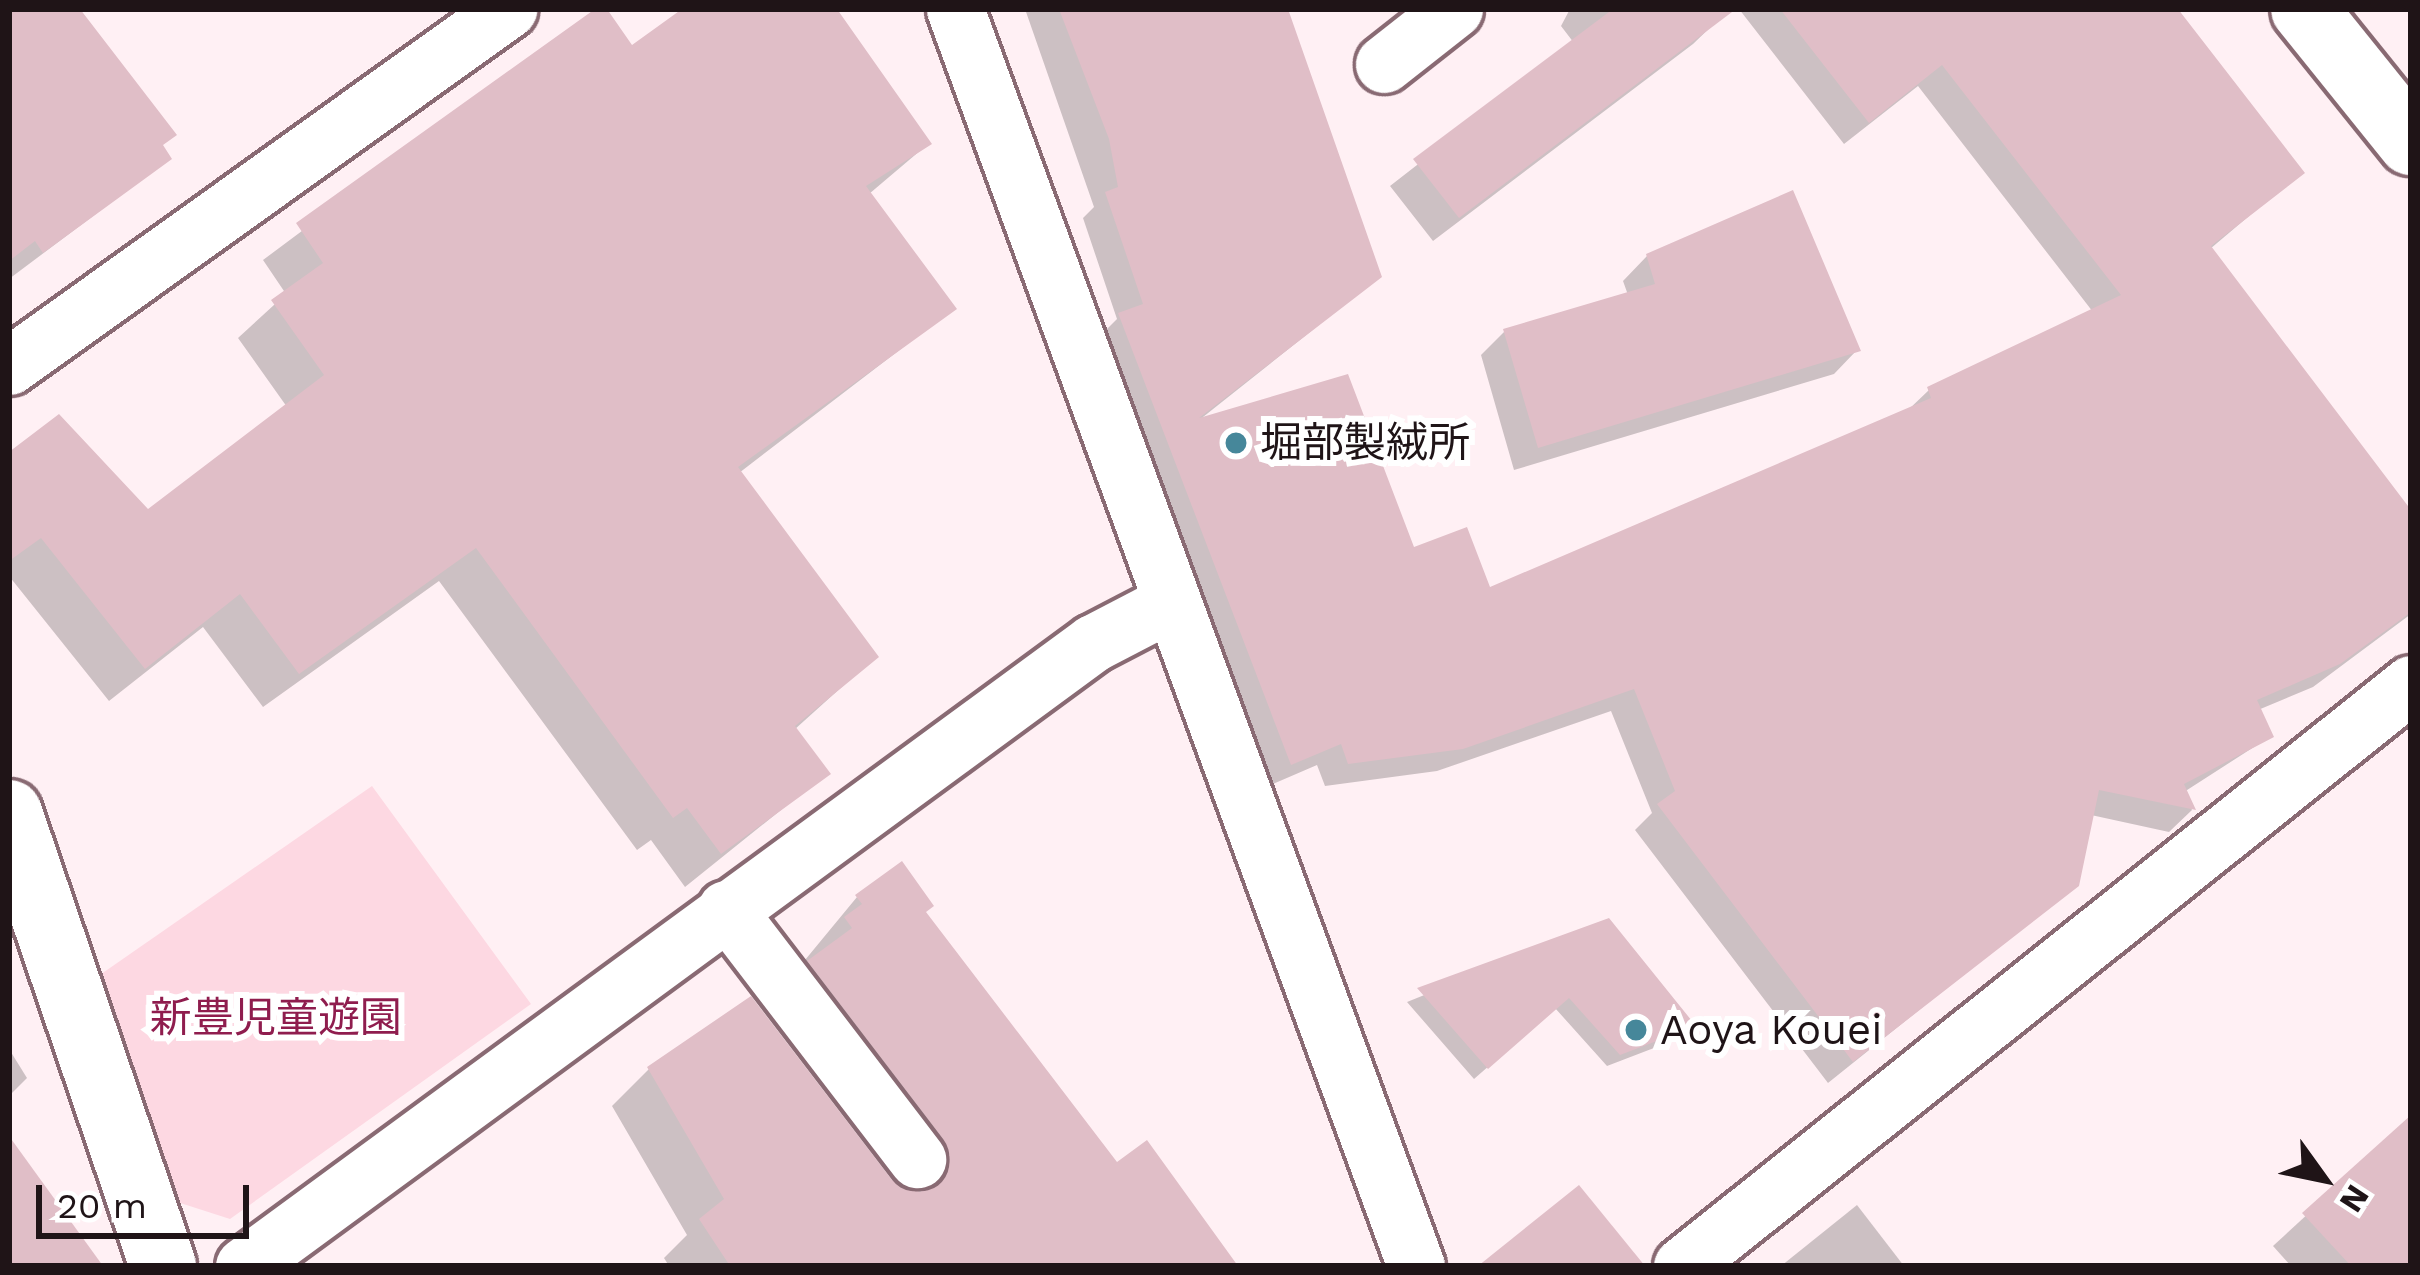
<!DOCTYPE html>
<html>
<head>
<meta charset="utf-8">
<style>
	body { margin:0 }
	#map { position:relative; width:2420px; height:1275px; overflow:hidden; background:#fff0f4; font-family:"Work Sans","Noto Sans JP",sans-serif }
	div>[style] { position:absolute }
	.green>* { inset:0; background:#fdd8e2 }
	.shadow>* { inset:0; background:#0003 }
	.building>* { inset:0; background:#e0bec7 }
	.roads { filter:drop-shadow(3px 0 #896a73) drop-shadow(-3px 0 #896a73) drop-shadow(0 3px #896a73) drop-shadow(0 -3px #896a73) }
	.minor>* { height:57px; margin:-28.5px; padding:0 28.5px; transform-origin:28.5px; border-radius:28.5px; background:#fff }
	.tertiary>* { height:66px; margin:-33px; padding:0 33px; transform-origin:33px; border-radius:33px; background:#fff }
	.dots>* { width:33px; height:33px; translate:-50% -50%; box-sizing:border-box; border:6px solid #fff; border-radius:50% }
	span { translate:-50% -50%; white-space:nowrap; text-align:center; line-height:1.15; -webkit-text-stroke:12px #fff; paint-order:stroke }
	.poi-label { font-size:42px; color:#1f1417 }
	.left { translate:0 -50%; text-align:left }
	.park-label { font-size:42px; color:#8f1d4e }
	.frame { position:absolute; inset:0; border:12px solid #1f1417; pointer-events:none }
	.north { position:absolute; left:2264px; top:1119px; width:120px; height:120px; -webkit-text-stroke:9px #fff; paint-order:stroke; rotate:123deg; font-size:33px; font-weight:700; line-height:48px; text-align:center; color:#1f1417 }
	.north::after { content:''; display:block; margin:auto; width:42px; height:54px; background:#1f1417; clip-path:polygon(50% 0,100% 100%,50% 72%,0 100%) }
	.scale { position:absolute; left:36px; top:1185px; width:213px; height:54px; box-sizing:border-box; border:6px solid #1f1417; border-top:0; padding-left:15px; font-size:36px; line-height:42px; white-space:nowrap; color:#1f1417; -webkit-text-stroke:9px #fff; paint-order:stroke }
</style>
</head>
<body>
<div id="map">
	<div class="green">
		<div style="clip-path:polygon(372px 786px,531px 1004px,230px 1219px,171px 1200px,94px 979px)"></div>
	</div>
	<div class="shadow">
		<div style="clip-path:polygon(9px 9px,78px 9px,169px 159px,9px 279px)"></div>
		<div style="clip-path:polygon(600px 9px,632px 49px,687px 9px,833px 9px,928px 144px,869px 194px,953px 309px,739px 473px,875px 657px,794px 730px,827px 773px,685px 887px,651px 840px,637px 850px,439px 581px,263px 707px,203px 627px,109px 701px,9px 576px,9px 454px,147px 513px,287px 407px,238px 338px,286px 294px,263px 260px)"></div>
		<div style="clip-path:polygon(1025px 9px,1264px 9px,1379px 277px,1198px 421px,1488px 591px,1907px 411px,1929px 390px,2093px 312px,1918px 86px,1844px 144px,1739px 9px,2174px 9px,2301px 172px,2210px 249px,2411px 516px,2411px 614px,2313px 687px,2258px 710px,2271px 736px,2184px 792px,2192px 810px,2169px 832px,2091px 815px,2076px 884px,1828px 1083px,1635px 830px,1652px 813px,1611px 711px,1437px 771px,1325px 786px,1317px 765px,1268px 786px,1097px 339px,1117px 319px,1083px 218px,1094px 207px)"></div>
		<div style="clip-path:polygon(1714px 9px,1719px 19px,1693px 44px,1433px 241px,1390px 186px,1574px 43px,1561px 26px,1570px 9px)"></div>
		<div style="clip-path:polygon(1647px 256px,1857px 350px,1834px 374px,1514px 470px,1481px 355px,1505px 331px,1628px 295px,1623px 281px)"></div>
		<div style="clip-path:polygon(857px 897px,923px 913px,1117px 1166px,1234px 1266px,669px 1266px,664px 1258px,687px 1235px,612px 1106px,649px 1069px,909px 1190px,772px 1000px)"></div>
		<div style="clip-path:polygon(1608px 921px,1692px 1026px,1680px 1038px,1607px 1066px,1555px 1008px,1474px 1079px,1407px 1002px)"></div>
		<div style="clip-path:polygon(9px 1049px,27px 1078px,9px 1096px)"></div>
		<div style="clip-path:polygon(2411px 1119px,2411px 1266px,2291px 1266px,2273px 1246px)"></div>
		<div style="clip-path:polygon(1857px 1205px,1904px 1266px,1781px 1266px)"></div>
	</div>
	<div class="building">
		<div style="clip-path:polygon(9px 9px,80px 9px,177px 135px,163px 145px,172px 159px,43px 253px,35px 241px,9px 261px)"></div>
		<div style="clip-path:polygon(595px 9px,607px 9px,632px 45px,682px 9px,837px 9px,932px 144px,866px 186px,957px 309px,738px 467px,879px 657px,795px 726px,831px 774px,721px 854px,687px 808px,673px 818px,476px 548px,299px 674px,240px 594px,145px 669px,41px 538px,9px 561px,9px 452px,59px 414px,148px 509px,324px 375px,271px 300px,323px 263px,296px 223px)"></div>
		<div style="clip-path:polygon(1059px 9px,1288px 9px,1382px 277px,1199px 418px,1348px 374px,1414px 547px,1467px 527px,1490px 587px,1931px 398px,1927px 387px,2121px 295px,1942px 65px,1869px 123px,1780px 9px,2178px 9px,2305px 173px,2211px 246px,2411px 510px,2411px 612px,2340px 664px,2257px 700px,2274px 737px,2184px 784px,2196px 810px,2099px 790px,2079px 886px,1853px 1062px,1657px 804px,1675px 791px,1634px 689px,1463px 749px,1348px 764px,1341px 744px,1291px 765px,1118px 313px,1143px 304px,1105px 192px,1118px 187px,1109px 139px)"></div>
		<div style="clip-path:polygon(1613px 9px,1736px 9px,1459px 218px,1413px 159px)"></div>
		<div style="clip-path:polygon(1793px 190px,1861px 351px,1538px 448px,1503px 329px,1655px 284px,1646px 254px)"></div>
		<div style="clip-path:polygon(902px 861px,934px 906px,926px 912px,1117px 1162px,1147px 1140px,1238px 1266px,730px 1266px,699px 1219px,724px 1199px,647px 1067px,751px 996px,892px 1180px,920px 1192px,947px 1173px,943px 1139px,807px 961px,852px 928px,844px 917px,862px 904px,855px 895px)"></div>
		<div style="clip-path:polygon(1609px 918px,1696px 1026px,1620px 1055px,1569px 998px,1488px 1069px,1417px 988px)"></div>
		<div style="clip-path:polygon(2411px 1115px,2411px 1266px,2351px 1266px,2302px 1213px)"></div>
		<div style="clip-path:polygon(9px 1136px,103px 1266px,9px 1266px)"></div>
		<div style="clip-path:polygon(1579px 1185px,1645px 1266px,1478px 1266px)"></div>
	</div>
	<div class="roads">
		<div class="minor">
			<div style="left:955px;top:9px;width:1339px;rotate:69.86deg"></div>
			<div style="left:1384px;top:64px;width:89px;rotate:-38.2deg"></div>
			<div style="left:9px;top:366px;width:614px;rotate:-35.58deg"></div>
			<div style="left:726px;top:909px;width:315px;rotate:52.6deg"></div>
			<div style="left:244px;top:1266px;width:1053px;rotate:-36.27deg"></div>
			<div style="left:1093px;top:643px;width:87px;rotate:-27.5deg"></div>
			<div style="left:1682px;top:1266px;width:933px;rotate:-38.6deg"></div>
		</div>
		<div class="tertiary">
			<div style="left:2304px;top:9px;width:171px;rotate:51.2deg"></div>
			<div style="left:9px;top:813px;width:478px;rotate:71.2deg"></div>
		</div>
	</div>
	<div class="dots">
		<div style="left:1236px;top:443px;background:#46879a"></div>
		<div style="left:1636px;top:1030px;background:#46879a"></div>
	</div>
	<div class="poi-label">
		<span class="left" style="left:1260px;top:443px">堀部製絨所</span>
		<span class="left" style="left:1660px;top:1030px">Aoya Kouei</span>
	</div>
	<div class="park-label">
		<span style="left:276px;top:1018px">新豊児童遊園</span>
	</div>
	<div class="frame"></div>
	<div class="north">N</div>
	<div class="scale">20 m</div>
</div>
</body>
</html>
